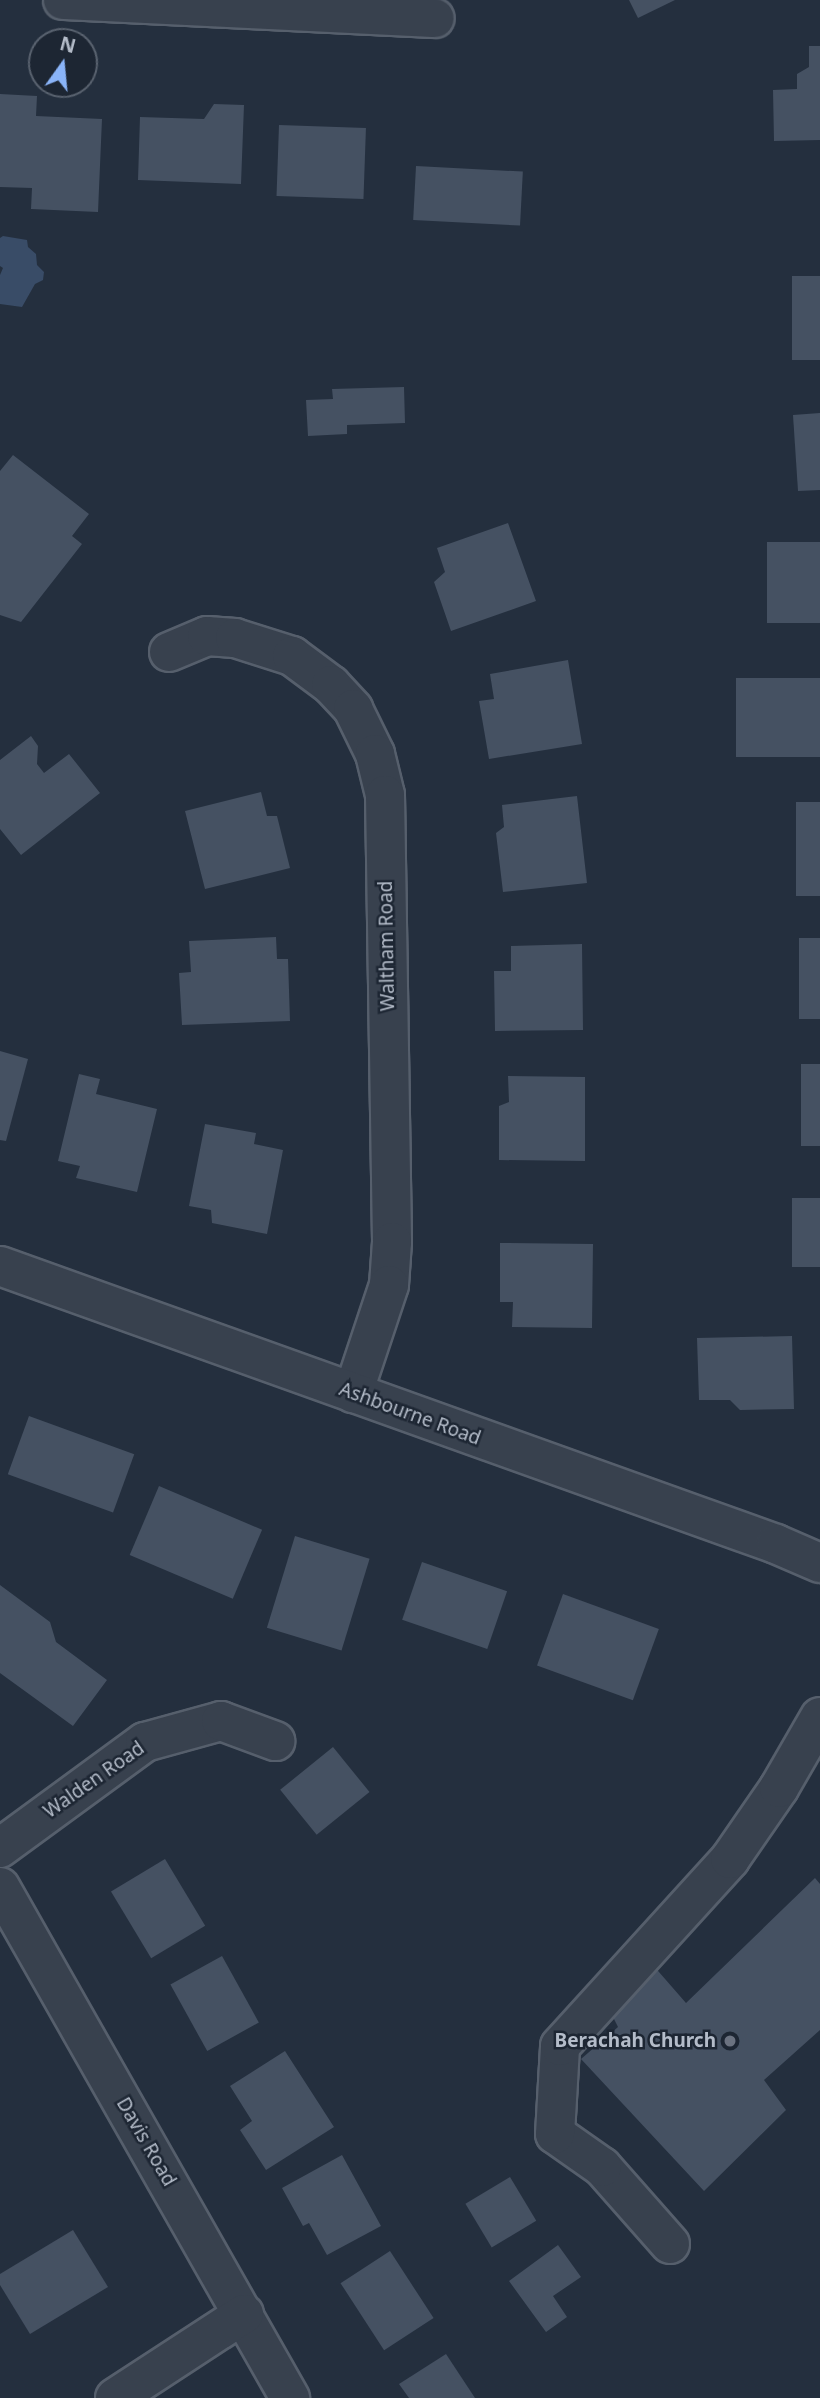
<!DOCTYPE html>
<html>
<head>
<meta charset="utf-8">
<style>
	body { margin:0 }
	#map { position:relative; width:820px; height:2398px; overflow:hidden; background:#242f3e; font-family:"Noto Sans",sans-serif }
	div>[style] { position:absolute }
	.water>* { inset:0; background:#394c67 }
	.building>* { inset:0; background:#455162; transform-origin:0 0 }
	.roads { filter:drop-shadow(2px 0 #565f6c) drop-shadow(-2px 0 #565f6c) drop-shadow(0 2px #565f6c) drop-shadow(0 -2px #565f6c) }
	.minor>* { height:38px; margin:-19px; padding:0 19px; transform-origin:19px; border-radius:19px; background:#38414e }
	.dots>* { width:19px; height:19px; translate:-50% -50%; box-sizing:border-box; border:4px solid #1d2633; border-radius:50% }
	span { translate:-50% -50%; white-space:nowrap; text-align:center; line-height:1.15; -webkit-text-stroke:5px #1d2633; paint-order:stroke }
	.street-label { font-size:19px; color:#b4bcc9 }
	.poi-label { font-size:19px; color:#b4bcc9; font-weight:700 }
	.right { translate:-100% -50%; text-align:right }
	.north { position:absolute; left:28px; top:28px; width:70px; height:70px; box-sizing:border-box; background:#1d2633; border:2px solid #59626f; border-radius:50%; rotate:15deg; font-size:19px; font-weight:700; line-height:28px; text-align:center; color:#b4bcc9 }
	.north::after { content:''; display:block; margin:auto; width:24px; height:32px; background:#8ab4f8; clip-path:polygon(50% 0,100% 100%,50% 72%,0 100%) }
</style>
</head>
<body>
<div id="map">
	<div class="water">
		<div style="clip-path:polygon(3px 236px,27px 240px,28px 247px,36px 254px,37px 265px,44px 272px,43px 280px,35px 284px,22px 307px,0 304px,0 275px,3px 268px,0 266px,0 238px)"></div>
	</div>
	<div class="building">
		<div style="clip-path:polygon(629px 0,675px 0,638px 18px)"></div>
		<div style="clip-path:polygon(809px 46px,820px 46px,820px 140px,774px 141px,773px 90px,797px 89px,797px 74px,809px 67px)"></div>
		<div style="clip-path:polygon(0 94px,37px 96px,36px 116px,102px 119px,98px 212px,31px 209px,32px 188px,0 187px)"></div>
		<div style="clip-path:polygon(214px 104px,244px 105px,241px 184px,138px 180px,140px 117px,204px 119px)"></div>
		<div style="left:279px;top:125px;width:87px;height:71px;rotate:2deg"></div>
		<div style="left:416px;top:166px;width:107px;height:54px;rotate:3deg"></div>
		<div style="left:820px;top:276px;width:84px;height:28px;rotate:90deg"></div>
		<div style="clip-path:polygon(404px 387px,405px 423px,347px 425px,347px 434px,308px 436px,306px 400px,333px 399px,332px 389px)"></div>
		<div style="clip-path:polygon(820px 413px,820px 490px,798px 491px,793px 415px)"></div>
		<div style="clip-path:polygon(13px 455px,89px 514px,72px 536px,82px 544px,21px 622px,0 615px,0 471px)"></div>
		<div style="clip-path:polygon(508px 523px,536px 601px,451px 631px,434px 582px,445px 572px,437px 548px)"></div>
		<div style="left:820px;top:542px;width:81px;height:53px;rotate:90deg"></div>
		<div style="clip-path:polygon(568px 660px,582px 744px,489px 759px,479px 701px,494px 699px,490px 674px)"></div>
		<div style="left:820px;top:678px;width:79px;height:84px;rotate:90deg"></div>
		<div style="clip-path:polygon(31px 736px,38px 746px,37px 764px,44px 773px,69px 754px,100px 793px,21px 855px,0 829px,0 760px)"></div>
		<div style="clip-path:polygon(261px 792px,267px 816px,277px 816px,290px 868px,205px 889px,185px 811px)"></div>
		<div style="clip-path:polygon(577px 796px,587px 883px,503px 892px,496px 833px,504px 827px,502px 805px)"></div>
		<div style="left:796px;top:802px;width:24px;height:94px"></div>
		<div style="clip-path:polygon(276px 937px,277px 959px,288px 959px,290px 1021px,182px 1025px,179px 973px,191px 972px,189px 941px)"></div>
		<div style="left:799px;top:938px;width:21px;height:81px"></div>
		<div style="clip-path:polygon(582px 944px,583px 1030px,495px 1031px,494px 971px,511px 971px,511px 946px)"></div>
		<div style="clip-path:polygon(0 1051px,28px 1059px,6px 1141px,0 1140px)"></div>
		<div style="left:801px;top:1064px;width:19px;height:82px"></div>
		<div style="clip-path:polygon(79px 1074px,100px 1079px,96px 1094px,157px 1109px,137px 1192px,76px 1178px,80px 1166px,58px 1161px)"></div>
		<div style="clip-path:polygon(508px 1076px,585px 1077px,585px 1161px,499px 1160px,499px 1106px,509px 1102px)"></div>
		<div style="clip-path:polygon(205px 1124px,256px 1133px,254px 1144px,283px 1150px,267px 1234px,212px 1223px,211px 1210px,189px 1206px)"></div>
		<div style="left:792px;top:1198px;width:28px;height:69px"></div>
		<div style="clip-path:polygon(500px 1243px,593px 1244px,592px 1328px,512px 1327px,513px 1302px,500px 1302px)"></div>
		<div style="clip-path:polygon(792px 1336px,794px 1409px,740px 1410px,730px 1400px,699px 1400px,697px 1338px)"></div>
		<div style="left:29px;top:1416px;width:112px;height:62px;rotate:20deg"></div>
		<div style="left:159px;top:1486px;width:112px;height:75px;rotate:23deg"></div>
		<div style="left:295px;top:1536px;width:78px;height:96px;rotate:17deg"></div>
		<div style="left:422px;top:1562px;width:90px;height:61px;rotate:19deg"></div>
		<div style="clip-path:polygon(0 1585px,50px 1622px,56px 1642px,107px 1680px,73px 1726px,0 1673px)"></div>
		<div style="left:563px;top:1594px;width:102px;height:76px;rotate:20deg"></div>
		<div style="left:333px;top:1747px;width:58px;height:68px;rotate:51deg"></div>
		<div style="left:165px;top:1859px;width:78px;height:63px;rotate:59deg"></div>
		<div style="clip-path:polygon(815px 1878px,820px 1884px,820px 2030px,764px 2080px,786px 2110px,704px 2191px,581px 2059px,618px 2027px,610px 2011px,652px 1964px,686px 2003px)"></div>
		<div style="left:222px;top:1956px;width:76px;height:59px;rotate:61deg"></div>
		<div style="clip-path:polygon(285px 2051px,334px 2127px,266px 2170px,240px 2130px,252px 2121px,230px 2086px)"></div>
		<div style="clip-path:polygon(342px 2155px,381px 2226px,327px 2255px,309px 2223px,303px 2226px,282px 2188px)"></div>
		<div style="left:510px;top:2177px;width:51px;height:52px;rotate:59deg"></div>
		<div style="clip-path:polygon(73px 2230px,108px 2287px,30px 2334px,0 2285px,0 2274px)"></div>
		<div style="clip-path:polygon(558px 2245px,581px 2277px,553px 2296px,567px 2317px,546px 2332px,509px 2281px)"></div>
		<div style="left:390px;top:2251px;width:80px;height:59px;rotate:57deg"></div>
		<div style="clip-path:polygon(446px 2354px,475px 2398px,409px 2398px,399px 2384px)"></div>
	</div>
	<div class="roads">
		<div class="minor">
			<div style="left:63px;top:0;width:372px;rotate:2.8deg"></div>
			<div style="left:169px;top:652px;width:41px;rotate:-22.8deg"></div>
			<div style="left:207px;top:636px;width:28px;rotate:4deg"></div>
			<div style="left:235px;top:638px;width:60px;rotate:17.5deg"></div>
			<div style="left:292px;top:656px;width:49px;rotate:36.6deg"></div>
			<div style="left:331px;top:685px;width:33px;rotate:47deg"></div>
			<div style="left:353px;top:709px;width:50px;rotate:63.9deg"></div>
			<div style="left:375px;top:754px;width:42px;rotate:76.3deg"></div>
			<div style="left:385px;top:795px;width:447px;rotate:89.1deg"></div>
			<div style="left:392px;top:1242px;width:43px;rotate:94deg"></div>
			<div style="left:389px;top:1285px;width:114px;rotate:108.4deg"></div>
			<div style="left:0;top:1266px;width:824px;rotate:19.71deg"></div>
			<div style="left:776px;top:1544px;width:48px;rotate:23.4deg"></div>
			<div style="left:0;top:1848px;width:180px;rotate:-36.2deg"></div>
			<div style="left:145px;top:1742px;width:79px;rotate:-15.4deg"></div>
			<div style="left:221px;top:1721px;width:58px;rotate:20.3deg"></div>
			<div style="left:0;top:1887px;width:588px;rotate:60.42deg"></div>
			<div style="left:670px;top:2244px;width:103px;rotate:-131.4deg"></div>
			<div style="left:602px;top:2167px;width:57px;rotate:-144.9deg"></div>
			<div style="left:555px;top:2134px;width:88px;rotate:-86.7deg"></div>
			<div style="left:560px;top:2046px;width:253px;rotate:-47.7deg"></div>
			<div style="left:730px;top:1859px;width:86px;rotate:-55.4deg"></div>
			<div style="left:779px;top:1788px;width:82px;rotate:-60deg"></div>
			<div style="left:115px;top:2398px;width:154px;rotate:-33.1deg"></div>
		</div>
	</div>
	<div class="dots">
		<div style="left:730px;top:2041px;background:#6b7280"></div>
	</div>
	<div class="street-label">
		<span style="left:387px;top:946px;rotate:-91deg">Waltham Road</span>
		<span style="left:410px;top:1414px;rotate:20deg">Ashbourne Road</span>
		<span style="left:94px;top:1780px;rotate:-35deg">Walden Road</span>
		<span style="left:146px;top:2142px;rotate:60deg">Davis Road</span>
	</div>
	<div class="poi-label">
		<span class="right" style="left:716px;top:2041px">Berachah Church</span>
	</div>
	<div class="north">N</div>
</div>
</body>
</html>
